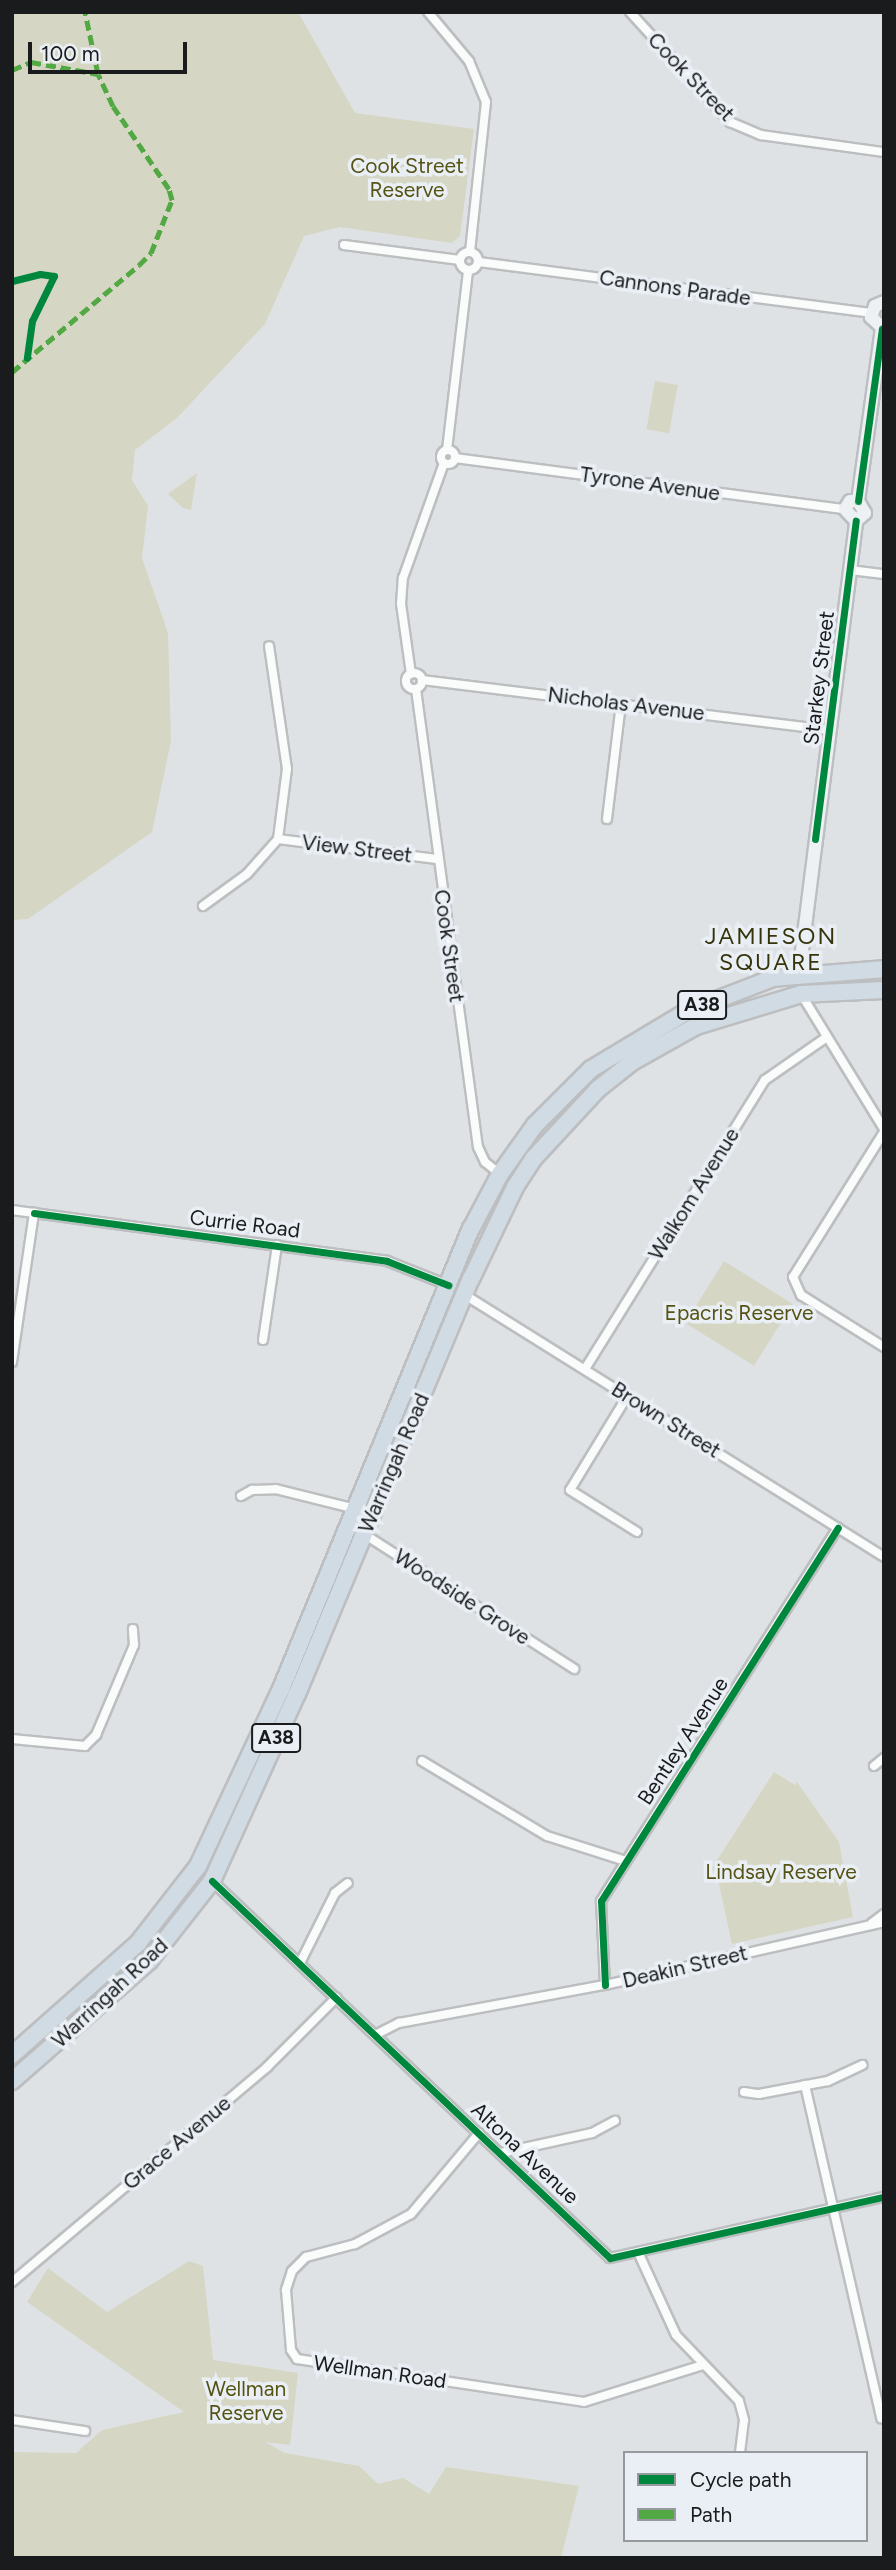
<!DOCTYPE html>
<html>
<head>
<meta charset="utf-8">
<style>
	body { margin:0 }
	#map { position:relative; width:896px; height:2570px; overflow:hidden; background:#dfe2e5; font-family:Figtree,sans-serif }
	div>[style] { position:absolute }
	.green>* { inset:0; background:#d5d6c3; transform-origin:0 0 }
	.roads { filter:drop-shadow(2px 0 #bcbec0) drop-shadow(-2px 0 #bcbec0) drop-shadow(0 2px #bcbec0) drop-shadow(0 -2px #bcbec0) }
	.street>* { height:8px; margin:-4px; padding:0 4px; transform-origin:4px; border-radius:4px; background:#fafbfb }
	.street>.ring { margin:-4px; padding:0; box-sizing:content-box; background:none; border:8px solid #fafbfb; border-radius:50% }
	.secondary>* { height:12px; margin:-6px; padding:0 6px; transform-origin:6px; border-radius:6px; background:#edf1f4 }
	.highway>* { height:16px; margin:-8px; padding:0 8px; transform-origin:8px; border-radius:8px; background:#d1dbe4 }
	.quiet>* { height:5px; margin-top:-2.5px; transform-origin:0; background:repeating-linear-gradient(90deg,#52a943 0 10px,transparent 0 15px) }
	.cycleway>* { height:7px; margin:-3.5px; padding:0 3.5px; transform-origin:3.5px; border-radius:3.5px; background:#00873e }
	span { translate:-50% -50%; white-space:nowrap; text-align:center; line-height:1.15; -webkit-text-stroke:7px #e9eff5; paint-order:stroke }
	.shield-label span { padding:2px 5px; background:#e9eff5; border:2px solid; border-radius:5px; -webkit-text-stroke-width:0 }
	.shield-label { font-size:19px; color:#191b1d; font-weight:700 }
	.street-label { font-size:21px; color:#191b1d }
	.park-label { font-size:21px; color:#555313 }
	.neighbourhood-label { font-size:23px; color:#36340a; letter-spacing:2px }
	.frame { position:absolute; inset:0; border:14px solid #191b1d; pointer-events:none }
	.legend { position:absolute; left:623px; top:2451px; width:245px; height:91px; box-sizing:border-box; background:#e9eff5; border:2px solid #969a9f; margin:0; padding:9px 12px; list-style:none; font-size:21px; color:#191b1d }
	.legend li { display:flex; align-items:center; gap:14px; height:35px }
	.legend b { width:35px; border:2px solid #969a9f }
	.scale { position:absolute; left:28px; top:42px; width:159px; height:32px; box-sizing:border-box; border:4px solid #191b1d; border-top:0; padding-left:9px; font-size:21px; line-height:24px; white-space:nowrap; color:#191b1d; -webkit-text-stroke:5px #e9eff5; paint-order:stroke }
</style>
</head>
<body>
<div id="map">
	<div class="green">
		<div style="clip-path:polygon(12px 12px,298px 12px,355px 113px,474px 129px,460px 236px,452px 243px,340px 227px,304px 236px,265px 324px,177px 418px,135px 450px,132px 480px,148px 506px,142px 558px,168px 633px,171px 741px,152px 832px,28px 919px,12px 920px)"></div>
		<div style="left:655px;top:381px;width:23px;height:49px;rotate:10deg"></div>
		<div style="clip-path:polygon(197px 473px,191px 510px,183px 508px,168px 494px)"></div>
		<div style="left:724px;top:1261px;width:81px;height:73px;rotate:32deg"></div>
		<div style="clip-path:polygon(774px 1772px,795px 1785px,797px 1782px,839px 1842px,853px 1917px,732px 1944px,716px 1870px,710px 1871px)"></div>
		<div style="clip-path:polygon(189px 2261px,203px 2266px,213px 2360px,298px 2373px,290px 2445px,265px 2442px,285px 2453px,359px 2466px,378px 2484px,403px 2478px,429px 2494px,446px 2467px,579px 2486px,561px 2558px,12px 2558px,12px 2452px,76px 2453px,102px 2430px,184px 2412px,27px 2302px,48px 2268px,107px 2312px)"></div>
	</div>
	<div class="roads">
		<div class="street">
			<div style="left:428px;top:12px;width:64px;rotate:50.1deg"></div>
			<div style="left:469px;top:61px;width:44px;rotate:67.5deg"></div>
			<div style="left:486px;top:102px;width:151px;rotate:96.1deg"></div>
			<div style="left:630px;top:12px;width:149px;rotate:47.7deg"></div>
			<div style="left:730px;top:122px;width:34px;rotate:23deg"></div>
			<div style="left:761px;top:135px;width:124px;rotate:7.9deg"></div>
			<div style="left:344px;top:245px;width:117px;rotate:7.4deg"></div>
			<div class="ring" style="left:460px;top:252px;width:10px;height:10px"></div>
			<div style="left:479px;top:262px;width:395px;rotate:7.4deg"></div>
			<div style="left:447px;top:450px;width:180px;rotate:-83.3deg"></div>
			<div class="ring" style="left:441px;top:450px;width:6px;height:6px"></div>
			<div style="left:455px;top:458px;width:393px;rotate:7.5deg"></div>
			<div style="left:850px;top:570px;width:34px;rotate:7deg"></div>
			<div class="ring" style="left:406px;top:673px;width:8px;height:8px"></div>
			<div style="left:411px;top:674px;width:71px;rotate:-98.1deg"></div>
			<div style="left:401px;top:604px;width:26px;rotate:-86deg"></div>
			<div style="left:403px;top:578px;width:122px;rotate:-70.4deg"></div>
			<div style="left:422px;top:680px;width:410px;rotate:7deg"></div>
			<div style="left:416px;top:689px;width:462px;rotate:82.3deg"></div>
			<div style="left:478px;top:1147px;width:17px;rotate:65deg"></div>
			<div style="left:485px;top:1162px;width:19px;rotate:39deg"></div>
			<div style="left:607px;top:819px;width:116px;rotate:-83.1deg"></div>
			<div style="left:278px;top:839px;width:160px;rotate:7.2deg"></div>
			<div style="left:203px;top:906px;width:54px;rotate:-36deg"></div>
			<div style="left:247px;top:874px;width:47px;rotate:-48.5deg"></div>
			<div style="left:278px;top:839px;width:71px;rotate:-82.7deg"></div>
			<div style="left:287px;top:769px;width:124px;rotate:-98.3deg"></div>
			<div style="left:801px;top:994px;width:158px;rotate:58.4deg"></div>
			<div style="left:884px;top:1132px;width:171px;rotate:122.1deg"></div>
			<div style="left:793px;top:1277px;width:20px;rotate:66deg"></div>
			<div style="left:801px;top:1295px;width:98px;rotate:32.1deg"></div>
			<div style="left:12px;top:1210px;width:378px;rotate:7.7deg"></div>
			<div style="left:387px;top:1261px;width:66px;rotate:21.5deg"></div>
			<div style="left:465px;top:1295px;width:494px;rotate:32deg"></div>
			<div style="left:263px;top:1340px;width:96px;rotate:-81.6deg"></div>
			<div style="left:12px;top:1362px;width:151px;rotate:-81.6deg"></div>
			<div style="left:585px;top:1369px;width:340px;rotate:-58.1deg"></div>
			<div style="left:765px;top:1080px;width:72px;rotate:-34.8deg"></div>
			<div style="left:628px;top:1395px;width:111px;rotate:121.4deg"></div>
			<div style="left:570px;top:1490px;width:79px;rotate:32.1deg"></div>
			<div style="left:241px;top:1496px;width:13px;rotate:-29deg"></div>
			<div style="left:252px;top:1490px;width:24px;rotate:-2deg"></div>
			<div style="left:276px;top:1489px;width:82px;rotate:14deg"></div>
			<div style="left:364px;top:1534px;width:250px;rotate:32.7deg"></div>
			<div style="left:12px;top:1739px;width:73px;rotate:5.5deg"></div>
			<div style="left:85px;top:1746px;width:16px;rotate:-45deg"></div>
			<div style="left:96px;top:1735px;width:98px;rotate:-67.1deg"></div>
			<div style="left:134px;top:1645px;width:16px;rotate:-94deg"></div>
			<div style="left:422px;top:1761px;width:146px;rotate:31deg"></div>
			<div style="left:547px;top:1836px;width:83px;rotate:17.6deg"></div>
			<div style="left:874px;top:1766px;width:13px;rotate:-39deg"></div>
			<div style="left:212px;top:1881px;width:548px;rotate:43.45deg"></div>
			<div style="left:610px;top:2258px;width:281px;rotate:-12.6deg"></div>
			<div style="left:872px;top:1923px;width:15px;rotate:-37deg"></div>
			<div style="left:300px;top:1963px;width:78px;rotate:-63.4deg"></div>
			<div style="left:335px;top:1893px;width:16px;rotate:-38deg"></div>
			<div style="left:605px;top:1985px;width:84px;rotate:-92.7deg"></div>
			<div style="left:601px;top:1901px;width:442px;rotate:-57.6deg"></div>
			<div style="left:375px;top:2035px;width:27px;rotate:-27deg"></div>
			<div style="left:399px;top:2023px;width:209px;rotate:-10.5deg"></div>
			<div style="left:605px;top:1985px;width:286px;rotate:-12.7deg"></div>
			<div style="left:805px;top:2085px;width:342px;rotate:77.1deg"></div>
			<div style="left:744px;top:2092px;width:15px;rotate:8deg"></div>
			<div style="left:759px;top:2094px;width:70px;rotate:-10.7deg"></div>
			<div style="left:828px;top:2081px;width:38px;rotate:-25deg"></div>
			<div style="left:479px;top:2133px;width:106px;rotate:130deg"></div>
			<div style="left:411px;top:2214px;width:64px;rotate:151.8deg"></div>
			<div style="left:355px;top:2244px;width:51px;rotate:165.1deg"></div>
			<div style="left:306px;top:2257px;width:20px;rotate:135deg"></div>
			<div style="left:292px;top:2271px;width:20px;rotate:108deg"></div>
			<div style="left:286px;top:2290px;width:60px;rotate:85.2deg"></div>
			<div style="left:291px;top:2350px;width:11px;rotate:56deg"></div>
			<div style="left:297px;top:2359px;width:290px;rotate:8.5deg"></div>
			<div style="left:584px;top:2402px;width:125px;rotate:-17.3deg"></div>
			<div style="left:501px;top:2153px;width:93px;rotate:-12.4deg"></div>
			<div style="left:592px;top:2133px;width:26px;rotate:-28deg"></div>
			<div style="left:638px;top:2252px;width:91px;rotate:65.4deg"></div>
			<div style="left:676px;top:2335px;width:91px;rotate:46.3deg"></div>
			<div style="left:739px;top:2401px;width:20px;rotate:75deg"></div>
			<div style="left:744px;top:2420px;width:33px;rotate:97deg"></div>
			<div style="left:12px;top:2282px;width:334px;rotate:-40.1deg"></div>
			<div style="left:267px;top:2067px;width:98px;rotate:-45deg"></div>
			<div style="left:12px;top:2420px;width:74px;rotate:8.6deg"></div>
		</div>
		<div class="secondary">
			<div style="left:884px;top:302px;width:10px;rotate:156deg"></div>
			<div style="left:875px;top:306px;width:12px;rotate:110deg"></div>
			<div style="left:871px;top:317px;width:18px;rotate:43deg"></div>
			<div style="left:858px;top:501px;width:174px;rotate:-82.1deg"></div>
			<div style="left:856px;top:521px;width:16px;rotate:-133deg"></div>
			<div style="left:845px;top:509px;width:9px;rotate:-58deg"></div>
			<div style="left:850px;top:501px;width:8px"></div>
			<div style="left:856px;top:521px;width:12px;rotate:-42deg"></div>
			<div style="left:865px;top:513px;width:14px;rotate:-120deg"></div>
			<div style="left:799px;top:974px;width:457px;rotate:-82.8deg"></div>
		</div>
		<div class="highway">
			<div style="left:12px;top:2055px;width:169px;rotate:-41.6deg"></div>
			<div style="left:138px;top:1943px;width:98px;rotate:-52.1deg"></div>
			<div style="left:198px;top:1866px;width:195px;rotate:-64.9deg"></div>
			<div style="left:281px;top:1689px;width:498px;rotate:-67.6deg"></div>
			<div style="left:471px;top:1229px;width:62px;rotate:-62.2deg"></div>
			<div style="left:500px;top:1174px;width:60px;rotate:-54.5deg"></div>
			<div style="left:535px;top:1125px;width:79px;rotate:-45deg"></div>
			<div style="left:591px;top:1069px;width:113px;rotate:-30.9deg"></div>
			<div style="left:688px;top:1011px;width:91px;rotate:-21.2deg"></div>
			<div style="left:773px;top:978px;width:111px;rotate:-4.6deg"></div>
			<div style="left:12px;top:2081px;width:182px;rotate:-41.2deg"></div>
			<div style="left:149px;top:1961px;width:102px;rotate:-51.8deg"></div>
			<div style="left:212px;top:1881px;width:205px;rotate:-65.6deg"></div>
			<div style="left:297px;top:1694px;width:450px;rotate:-67.3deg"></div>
			<div style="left:471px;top:1279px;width:102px;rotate:-64.4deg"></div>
			<div style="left:515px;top:1187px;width:33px;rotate:-57deg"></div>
			<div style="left:533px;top:1159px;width:96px;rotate:-47.1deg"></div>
			<div style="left:598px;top:1089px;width:43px;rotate:-38.5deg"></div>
			<div style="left:632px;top:1062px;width:73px;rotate:-29.4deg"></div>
			<div style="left:696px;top:1026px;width:110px;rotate:-16.9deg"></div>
			<div style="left:801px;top:994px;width:83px;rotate:-2.8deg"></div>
		</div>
	</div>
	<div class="quiet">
		<div style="left:12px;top:70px;width:21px;rotate:-23deg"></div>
		<div style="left:31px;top:62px;width:68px;rotate:10.2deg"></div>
		<div style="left:12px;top:372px;width:166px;rotate:-40.1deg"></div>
		<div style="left:139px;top:265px;width:17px;rotate:-45deg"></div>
		<div style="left:151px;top:253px;width:57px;rotate:-68.4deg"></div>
		<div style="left:172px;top:200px;width:11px;rotate:-105deg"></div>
		<div style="left:169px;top:189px;width:100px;rotate:-124deg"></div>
		<div style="left:113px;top:106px;width:35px;rotate:-115deg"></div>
		<div style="left:98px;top:74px;width:63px;rotate:-101.8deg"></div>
	</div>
	<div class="cycleway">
		<div style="left:12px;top:281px;width:29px;rotate:-14deg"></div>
		<div style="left:40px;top:274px;width:14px;rotate:8deg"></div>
		<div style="left:54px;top:276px;width:50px;rotate:116.1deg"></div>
		<div style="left:32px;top:321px;width:37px;rotate:98deg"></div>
		<div style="left:858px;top:501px;width:174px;rotate:-82.1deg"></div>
		<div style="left:815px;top:839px;width:321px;rotate:-82.7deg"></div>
		<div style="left:34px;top:1213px;width:356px;rotate:7.7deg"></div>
		<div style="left:387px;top:1261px;width:66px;rotate:21.5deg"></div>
		<div style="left:212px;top:1881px;width:548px;rotate:43.45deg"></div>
		<div style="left:610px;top:2258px;width:281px;rotate:-12.6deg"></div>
		<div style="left:605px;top:1985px;width:84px;rotate:-92.7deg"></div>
		<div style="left:601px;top:1901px;width:442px;rotate:-57.6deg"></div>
	</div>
	<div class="shield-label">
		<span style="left:702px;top:1005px">A38</span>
		<span style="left:276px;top:1738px">A38</span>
	</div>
	<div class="street-label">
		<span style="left:691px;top:77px;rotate:46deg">Cook Street</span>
		<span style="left:675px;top:288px;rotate:8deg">Cannons Parade</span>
		<span style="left:650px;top:484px;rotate:8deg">Tyrone Avenue</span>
		<span style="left:819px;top:678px;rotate:-83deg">Starkey Street</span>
		<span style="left:626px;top:704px;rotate:7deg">Nicholas Avenue</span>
		<span style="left:357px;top:849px;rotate:7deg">View Street</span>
		<span style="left:449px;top:946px;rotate:82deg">Cook Street</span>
		<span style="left:694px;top:1194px;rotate:-58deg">Walkom Avenue</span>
		<span style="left:245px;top:1224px;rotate:7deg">Currie Road</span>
		<span style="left:666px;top:1420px;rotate:32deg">Brown Street</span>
		<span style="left:394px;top:1463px;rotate:-67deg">Warringah Road</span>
		<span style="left:462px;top:1597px;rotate:33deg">Woodside Grove</span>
		<span style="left:683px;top:1741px;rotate:-57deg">Bentley Avenue</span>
		<span style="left:685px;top:1967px;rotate:-13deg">Deakin Street</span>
		<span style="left:110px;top:1993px;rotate:-43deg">Warringah Road</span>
		<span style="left:177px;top:2143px;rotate:-40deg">Grace Avenue</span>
		<span style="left:525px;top:2153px;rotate:43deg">Altona Avenue</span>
		<span style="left:380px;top:2372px;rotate:8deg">Wellman Road</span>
	</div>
	<div class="park-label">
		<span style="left:407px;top:178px">Cook Street<br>Reserve</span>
		<span style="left:739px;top:1313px">Epacris Reserve</span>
		<span style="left:781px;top:1872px">Lindsay Reserve</span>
		<span style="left:246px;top:2401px">Wellman<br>Reserve</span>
	</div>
	<div class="neighbourhood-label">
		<span style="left:771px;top:949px">JAMIESON<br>SQUARE</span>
	</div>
	<div class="frame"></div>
	<ul class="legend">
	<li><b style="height:9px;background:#00873e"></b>Cycle path</li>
	<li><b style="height:9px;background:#52a943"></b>Path</li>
	</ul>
	<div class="scale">100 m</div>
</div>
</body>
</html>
